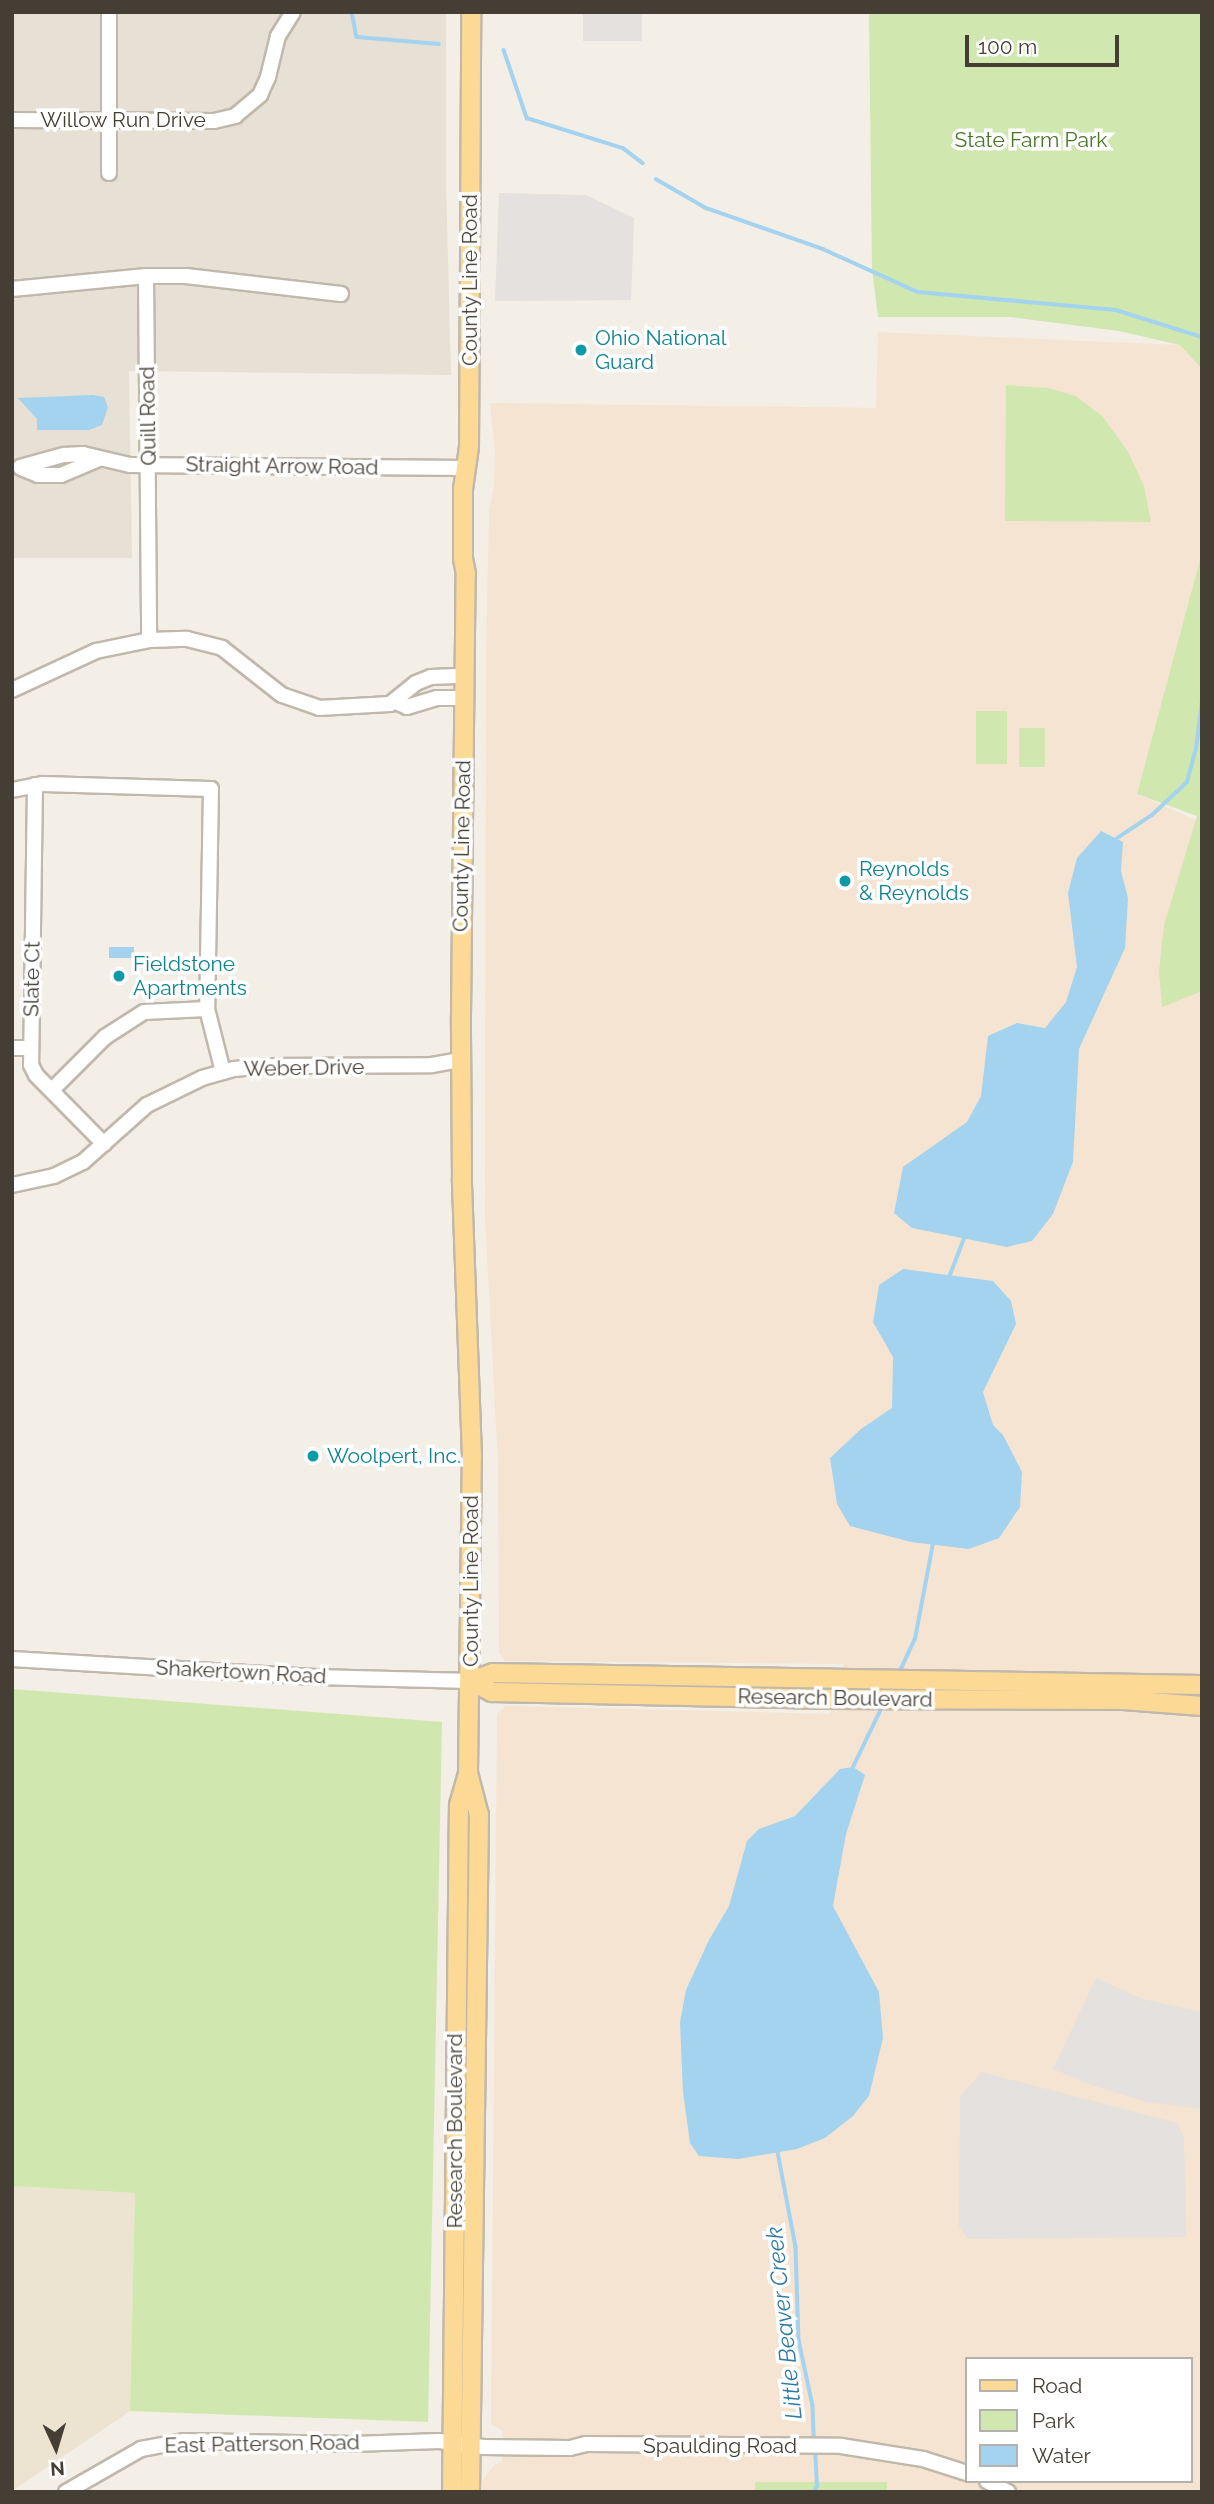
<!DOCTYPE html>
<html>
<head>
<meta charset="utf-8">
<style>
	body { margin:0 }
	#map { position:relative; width:1214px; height:2504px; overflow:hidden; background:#f3eee6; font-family:Raleway,sans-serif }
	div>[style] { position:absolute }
	.residential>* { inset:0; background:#e7e0d4 }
	.commercial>* { inset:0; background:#f5e4d1 }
	.education>* { inset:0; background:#ece3d0 }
	.green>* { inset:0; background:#d0e7af; transform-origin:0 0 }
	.parking>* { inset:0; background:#e4e1de; transform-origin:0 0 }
	.water>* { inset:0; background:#a3d3ef; transform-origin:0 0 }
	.stream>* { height:3.5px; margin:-1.75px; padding:0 1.75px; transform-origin:1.75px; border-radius:1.75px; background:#a3d3ef }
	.roads { filter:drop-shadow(2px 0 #c1b8ac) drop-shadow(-2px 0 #c1b8ac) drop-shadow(0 2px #c1b8ac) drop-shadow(0 -2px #c1b8ac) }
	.minor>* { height:14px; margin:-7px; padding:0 7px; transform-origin:7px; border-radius:7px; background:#fff }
	.major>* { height:18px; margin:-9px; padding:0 9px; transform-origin:9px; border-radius:9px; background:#fcda95 }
	.dots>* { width:19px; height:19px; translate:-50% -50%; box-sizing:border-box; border:4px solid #fff; border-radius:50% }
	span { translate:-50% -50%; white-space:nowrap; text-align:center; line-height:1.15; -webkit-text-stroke:7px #fff; paint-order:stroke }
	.street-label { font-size:21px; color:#453e35 }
	.park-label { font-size:21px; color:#4a762a }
	.culture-label { font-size:21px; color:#0d838f }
	.left { translate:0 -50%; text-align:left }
	.water-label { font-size:23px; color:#2e7aa7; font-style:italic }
	.frame { position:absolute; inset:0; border:14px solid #453e35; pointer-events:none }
	.legend { position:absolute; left:965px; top:2357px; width:228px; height:126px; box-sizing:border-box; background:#fff; border:2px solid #b5b2ae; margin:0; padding:9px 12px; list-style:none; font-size:21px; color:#453e35 }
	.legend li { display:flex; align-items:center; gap:14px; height:35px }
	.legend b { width:35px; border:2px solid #b5b2ae }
	.north { position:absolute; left:21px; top:2413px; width:70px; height:70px; -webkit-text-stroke:5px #fff; paint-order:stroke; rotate:176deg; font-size:19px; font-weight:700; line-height:28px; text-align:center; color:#453e35 }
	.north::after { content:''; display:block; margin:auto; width:24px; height:32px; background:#453e35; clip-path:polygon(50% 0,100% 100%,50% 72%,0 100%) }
	.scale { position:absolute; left:965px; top:35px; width:154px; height:32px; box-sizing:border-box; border:4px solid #453e35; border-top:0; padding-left:9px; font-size:21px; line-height:24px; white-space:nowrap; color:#453e35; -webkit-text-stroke:5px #fff; paint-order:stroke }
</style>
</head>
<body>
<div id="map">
	<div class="residential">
		<div style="clip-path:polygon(12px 12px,446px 12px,446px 183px,451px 375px,129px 371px,132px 558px,12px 558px)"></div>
	</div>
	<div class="commercial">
		<div style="clip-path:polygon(evenodd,878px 332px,1180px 345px,1202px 369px,1202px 552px,1137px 794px,1202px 823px,1202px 2492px,482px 2492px,482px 2482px,494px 2465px,502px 2462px,503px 2431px,491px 2424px,497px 1714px,506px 1706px,830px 1714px,844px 1664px,505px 1661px,499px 1652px,498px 1463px,485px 1217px,486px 661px,489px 511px,494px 485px,495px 451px,490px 403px,876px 408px,878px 332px,967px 2359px,1191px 2359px,1191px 2481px,967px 2481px,967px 2359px)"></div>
	</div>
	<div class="education">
		<div style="clip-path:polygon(12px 2186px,135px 2193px,130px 2411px,12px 2491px)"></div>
	</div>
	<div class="green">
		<div style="clip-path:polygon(869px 12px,1202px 12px,1202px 369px,1180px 345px,1119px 331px,1011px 317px,878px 317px,872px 269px)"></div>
		<div style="clip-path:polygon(1006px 385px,1048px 388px,1076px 396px,1102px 416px,1127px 450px,1144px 486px,1151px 522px,1005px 521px)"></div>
		<div style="clip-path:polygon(1202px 552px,1202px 991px,1162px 1007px,1159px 972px,1164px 925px,1197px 816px,1137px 794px)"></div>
		<div style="left:976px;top:711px;width:31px;height:53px"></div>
		<div style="left:1019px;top:728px;width:26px;height:39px"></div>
		<div style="clip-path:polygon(12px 1689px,442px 1722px,428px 2422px,130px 2411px,135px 2193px,12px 2186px)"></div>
		<div style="left:755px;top:2482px;width:132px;height:14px"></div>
	</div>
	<div class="parking">
		<div style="left:583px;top:12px;width:59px;height:29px"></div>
		<div style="clip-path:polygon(499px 193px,586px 195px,634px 218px,631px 300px,495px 301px)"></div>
		<div style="clip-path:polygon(1096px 1978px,1142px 1999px,1202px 2012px,1202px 2109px,1146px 2102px,1089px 2084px,1053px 2069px)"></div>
		<div style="clip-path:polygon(981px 2072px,1177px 2123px,1184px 2137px,1186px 2237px,968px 2239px,959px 2226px,960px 2097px)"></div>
	</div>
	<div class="water">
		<div style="clip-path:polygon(93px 395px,104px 397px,108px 407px,102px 425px,89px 430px,37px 430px,37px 419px,18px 398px)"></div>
		<div style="clip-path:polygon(1101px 831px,1123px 842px,1121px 871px,1128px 898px,1125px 948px,1079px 1049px,1073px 1162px,1053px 1214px,1032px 1241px,1007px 1247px,912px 1228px,894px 1213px,903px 1167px,967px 1122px,981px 1096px,988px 1036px,1017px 1023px,1045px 1028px,1066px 1002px,1077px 967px,1068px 893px,1077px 858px)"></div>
		<div style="left:134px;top:947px;width:11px;height:25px;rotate:90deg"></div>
		<div style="clip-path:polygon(903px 1269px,993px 1281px,1011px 1301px,1016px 1324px,983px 1392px,993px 1425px,1003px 1435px,1022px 1472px,1020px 1507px,999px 1538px,969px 1549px,911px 1542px,850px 1526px,837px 1504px,830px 1458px,861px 1429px,892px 1408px,893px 1357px,873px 1322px,879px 1285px)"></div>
		<div style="clip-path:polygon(853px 1767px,865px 1775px,846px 1834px,833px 1906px,879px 1992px,883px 2038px,869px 2096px,853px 2116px,825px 2138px,797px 2149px,738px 2159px,699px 2156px,690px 2143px,683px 2092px,680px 2022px,686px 1990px,709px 1940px,729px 1906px,747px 1841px,759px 1829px,795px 1816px,840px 1769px)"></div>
	</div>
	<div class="stream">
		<div style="left:352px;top:12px;width:25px;rotate:79deg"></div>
		<div style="left:357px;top:37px;width:82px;rotate:4.9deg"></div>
		<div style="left:504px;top:50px;width:72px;rotate:71.3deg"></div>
		<div style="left:527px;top:118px;width:101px;rotate:17.4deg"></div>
		<div style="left:623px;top:148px;width:25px;rotate:37deg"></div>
		<div style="left:656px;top:179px;width:58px;rotate:30.1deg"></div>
		<div style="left:706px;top:208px;width:124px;rotate:19.3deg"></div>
		<div style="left:823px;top:249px;width:104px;rotate:24.4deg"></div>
		<div style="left:918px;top:292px;width:199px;rotate:5.2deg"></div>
		<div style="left:1116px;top:310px;width:90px;rotate:17.4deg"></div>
		<div style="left:1116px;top:839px;width:43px;rotate:-33.7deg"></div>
		<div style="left:1152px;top:815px;width:48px;rotate:-43.3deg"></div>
		<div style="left:1187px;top:782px;width:34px;rotate:-75deg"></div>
		<div style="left:1196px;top:749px;width:48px;rotate:-82.9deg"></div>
		<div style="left:950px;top:1275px;width:39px;rotate:-69deg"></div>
		<div style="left:899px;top:1673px;width:38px;rotate:-65deg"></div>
		<div style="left:915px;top:1639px;width:97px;rotate:-79.3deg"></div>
		<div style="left:853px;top:1767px;width:69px;rotate:-64.2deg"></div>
		<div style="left:778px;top:2152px;width:97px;rotate:79.3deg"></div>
		<div style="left:796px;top:2247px;width:93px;rotate:88.2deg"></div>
		<div style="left:799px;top:2340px;width:67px;rotate:78deg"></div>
		<div style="left:813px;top:2406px;width:35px;rotate:88deg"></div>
		<div style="left:814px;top:2492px;width:7px;rotate:-63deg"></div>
		<div style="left:817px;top:2486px;width:37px;rotate:-93deg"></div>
	</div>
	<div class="roads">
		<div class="minor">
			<div style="left:12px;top:120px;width:202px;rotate:0.3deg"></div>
			<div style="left:214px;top:121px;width:22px;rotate:-13deg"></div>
			<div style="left:235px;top:116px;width:33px;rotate:-40deg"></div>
			<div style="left:260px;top:95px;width:20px;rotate:-66deg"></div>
			<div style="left:268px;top:77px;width:42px;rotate:-76.3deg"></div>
			<div style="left:278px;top:36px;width:28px;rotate:-58deg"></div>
			<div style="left:109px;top:173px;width:161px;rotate:-90deg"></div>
			<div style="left:146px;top:276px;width:364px;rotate:89.5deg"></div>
			<div style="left:12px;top:289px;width:135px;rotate:-5.5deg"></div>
			<div style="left:146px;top:276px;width:40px"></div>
			<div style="left:186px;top:276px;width:156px;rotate:6.6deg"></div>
			<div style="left:20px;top:467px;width:46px;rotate:-15.3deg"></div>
			<div style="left:64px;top:455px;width:19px;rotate:-3deg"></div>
			<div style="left:83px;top:454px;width:48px;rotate:13.2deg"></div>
			<div style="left:130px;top:465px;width:336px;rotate:0.5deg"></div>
			<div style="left:21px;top:468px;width:18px;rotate:22deg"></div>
			<div style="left:38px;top:475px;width:23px"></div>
			<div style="left:61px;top:475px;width:41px;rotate:-22.8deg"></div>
			<div style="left:12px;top:690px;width:93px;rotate:-24.9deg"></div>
			<div style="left:96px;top:651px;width:54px;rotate:-11.7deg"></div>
			<div style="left:149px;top:640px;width:38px;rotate:-2deg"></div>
			<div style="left:187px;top:639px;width:36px;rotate:14deg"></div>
			<div style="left:222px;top:648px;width:76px;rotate:38.1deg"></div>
			<div style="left:282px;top:695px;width:39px;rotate:19deg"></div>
			<div style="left:319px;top:708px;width:71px;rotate:-3.2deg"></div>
			<div style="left:390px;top:704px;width:33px;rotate:-39deg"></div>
			<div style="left:416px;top:683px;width:16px;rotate:-22deg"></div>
			<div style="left:431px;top:677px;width:33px;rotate:-2deg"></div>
			<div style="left:396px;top:702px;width:12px;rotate:24deg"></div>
			<div style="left:407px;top:707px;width:31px;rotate:-17deg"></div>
			<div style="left:437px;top:698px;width:27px"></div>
			<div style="left:35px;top:785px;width:280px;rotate:90.8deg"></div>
			<div style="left:31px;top:1065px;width:11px;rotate:63deg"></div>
			<div style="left:36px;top:1075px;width:97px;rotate:45.4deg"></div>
			<div style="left:12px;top:790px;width:31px;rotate:-11deg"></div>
			<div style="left:42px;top:784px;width:169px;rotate:1.7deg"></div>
			<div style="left:211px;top:789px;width:220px;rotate:91deg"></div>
			<div style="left:207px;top:1009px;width:65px;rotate:75.7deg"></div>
			<div style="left:12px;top:1048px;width:19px"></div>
			<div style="left:52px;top:1090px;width:75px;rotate:-45deg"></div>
			<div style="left:105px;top:1037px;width:46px;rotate:-32.7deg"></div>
			<div style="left:144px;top:1012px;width:63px;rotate:-2.7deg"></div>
			<div style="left:12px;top:1185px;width:43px;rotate:-12.1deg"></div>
			<div style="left:54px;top:1176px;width:32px;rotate:-26deg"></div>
			<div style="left:83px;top:1162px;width:86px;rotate:-41.7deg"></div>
			<div style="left:147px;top:1105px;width:61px;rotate:-26.1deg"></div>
			<div style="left:202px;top:1078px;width:33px;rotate:-16deg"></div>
			<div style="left:234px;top:1069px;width:33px;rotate:-5deg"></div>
			<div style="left:267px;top:1066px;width:165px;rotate:-0.3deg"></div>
			<div style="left:432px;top:1065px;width:29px;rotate:-10deg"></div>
			<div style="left:12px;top:1659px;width:304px;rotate:3.4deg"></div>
			<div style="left:315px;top:1677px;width:156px;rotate:1.5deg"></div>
			<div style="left:987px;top:2481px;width:24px;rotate:28deg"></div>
			<div style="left:66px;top:2492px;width:86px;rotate:-29.8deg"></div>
			<div style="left:141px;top:2449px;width:44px;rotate:-10.5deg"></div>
			<div style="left:184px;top:2441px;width:169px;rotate:1deg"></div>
			<div style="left:353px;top:2444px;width:86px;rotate:-2deg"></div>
			<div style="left:439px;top:2441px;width:45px;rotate:7.6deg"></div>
			<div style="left:484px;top:2447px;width:86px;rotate:0.7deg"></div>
			<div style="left:570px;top:2448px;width:16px;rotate:-14deg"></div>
			<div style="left:586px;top:2444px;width:255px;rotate:0.4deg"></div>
			<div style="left:841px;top:2446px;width:83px;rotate:9deg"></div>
			<div style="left:923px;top:2459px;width:46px;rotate:17.7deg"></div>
		</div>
		<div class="major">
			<div style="left:471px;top:1681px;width:24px;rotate:28deg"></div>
			<div style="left:492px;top:1692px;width:339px;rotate:1.2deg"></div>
			<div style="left:831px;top:1699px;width:292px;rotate:0.2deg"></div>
			<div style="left:1123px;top:1700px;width:79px;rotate:4.3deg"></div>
			<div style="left:471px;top:1681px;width:23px;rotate:-20deg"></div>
			<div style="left:493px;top:1673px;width:709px;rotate:0.97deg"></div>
			<div style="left:452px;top:2492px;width:687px;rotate:-89.42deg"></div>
			<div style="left:459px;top:1805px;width:33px;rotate:-74deg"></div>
			<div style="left:470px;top:2492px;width:677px;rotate:-89.24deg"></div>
			<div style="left:479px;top:1815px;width:43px;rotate:-104.7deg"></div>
			<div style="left:468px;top:1773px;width:316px;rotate:-89.3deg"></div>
			<div style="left:472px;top:1457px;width:279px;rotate:-92.1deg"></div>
			<div style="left:462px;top:1178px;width:162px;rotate:-90.4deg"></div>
			<div style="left:461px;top:1016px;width:442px;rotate:-89.4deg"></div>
			<div style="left:466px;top:574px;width:15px;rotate:-101deg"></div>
			<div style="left:463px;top:559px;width:70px;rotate:-90deg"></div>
			<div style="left:463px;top:489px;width:42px;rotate:-81.9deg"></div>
			<div style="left:469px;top:447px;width:435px;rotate:-89.7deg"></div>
		</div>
	</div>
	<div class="dots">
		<div style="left:581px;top:350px;background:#0f9aa8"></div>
		<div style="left:845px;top:881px;background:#0f9aa8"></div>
		<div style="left:119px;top:976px;background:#0f9aa8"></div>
		<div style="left:313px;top:1456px;background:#0f9aa8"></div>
	</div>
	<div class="street-label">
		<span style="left:123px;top:120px">Willow Run Drive</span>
		<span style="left:470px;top:280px;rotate:-90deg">County Line Road</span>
		<span style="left:148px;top:416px;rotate:-91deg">Quill Road</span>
		<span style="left:282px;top:466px;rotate:1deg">Straight Arrow Road</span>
		<span style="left:462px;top:846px;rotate:-89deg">County Line Road</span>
		<span style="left:32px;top:979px;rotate:-89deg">Slate Ct</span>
		<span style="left:304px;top:1068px;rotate:-1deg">Weber Drive</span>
		<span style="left:471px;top:1581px;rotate:-90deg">County Line Road</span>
		<span style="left:241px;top:1672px;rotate:3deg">Shakertown Road</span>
		<span style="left:835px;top:1698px;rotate:1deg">Research Boulevard</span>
		<span style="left:455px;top:2131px;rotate:-90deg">Research Boulevard</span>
		<span style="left:262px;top:2444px;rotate:-1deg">East Patterson Road</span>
		<span style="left:720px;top:2446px">Spaulding Road</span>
	</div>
	<div class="park-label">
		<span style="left:1031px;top:140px">State Farm Park</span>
	</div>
	<div class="culture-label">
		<span class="left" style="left:595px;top:350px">Ohio National<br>Guard</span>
		<span class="left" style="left:859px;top:881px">Reynolds<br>&amp; Reynolds</span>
		<span class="left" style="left:133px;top:976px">Fieldstone<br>Apartments</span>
		<span class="left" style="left:327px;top:1456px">Woolpert, Inc.</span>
	</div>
	<div class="water-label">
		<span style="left:784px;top:2323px;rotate:-96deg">Little Beaver Creek</span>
	</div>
	<div class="frame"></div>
	<ul class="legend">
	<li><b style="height:9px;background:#fcda95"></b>Road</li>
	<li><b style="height:19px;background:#d0e7af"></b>Park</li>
	<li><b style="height:19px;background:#a3d3ef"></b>Water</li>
	</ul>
	<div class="north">N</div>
	<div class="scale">100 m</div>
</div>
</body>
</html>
